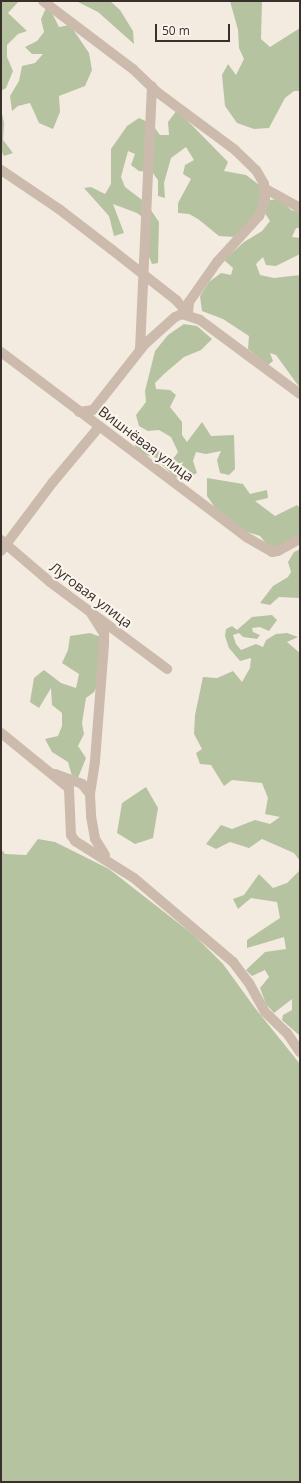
<!DOCTYPE html>
<html>
<head>
<meta charset="utf-8">
<style>
	body { margin:0 }
	#map { position:relative; width:301px; height:1483px; overflow:hidden; background:#f3ebe0; font-family:"Open Sans",sans-serif }
	div>[style] { position:absolute }
	.green>* { inset:0; background:#b6c3a0 }
	.street>* { height:10px; margin:-5px; padding:0 5px; transform-origin:5px; border-radius:5px; background:#ccbbac }
	span { translate:-50% -50%; white-space:nowrap; text-align:center; line-height:1.15; -webkit-text-stroke:4px #fbf5ed; paint-order:stroke }
	.street-label { font-size:14px; color:#3a302b }
	.frame { position:absolute; inset:0; border:2px solid #3a302b; pointer-events:none }
	.scale { position:absolute; left:155px; top:24px; width:75px; height:18px; box-sizing:border-box; border:2px solid #3a302b; border-top:0; padding-left:5px; font-size:12px; line-height:14px; white-space:nowrap; color:#3a302b; -webkit-text-stroke:3px #fbf5ed; paint-order:stroke }
</style>
</head>
<body>
<div id="map">
	<div class="green">
		<div style="clip-path:polygon(1px 1px,19px 1px,8px 13px,27px 31px,18px 34px,7px 45px,7px 57px,13px 71px,6px 88px,1px 91px)"></div>
		<div style="clip-path:polygon(76px 1px,110px 1px,120px 10px,133px 31px,134px 44px,98px 12px)"></div>
		<div style="clip-path:polygon(230px 1px,262px 1px,261px 39px,270px 47px,300px 28px,300px 91px,294px 91px,285px 98px,269px 128px,254px 129px,237px 123px,225px 106px,222px 75px,228px 64px,236px 75px,244px 59px,239px 48px,238px 30px)"></div>
		<div style="clip-path:polygon(46px 8px,52px 13px,59px 27px,70px 25px,89px 53px,92px 70px,85px 86px,59px 96px,60px 112px,53px 129px,39px 123px,30px 103px,18px 106px,12px 111px,10px 96px,19px 81px,22px 66px,35px 63px,43px 54px,32px 54px,25px 47px,37px 41px,44px 32px,41px 19px)"></div>
		<div style="clip-path:polygon(1px 109px,4px 123px,3px 140px,13px 153px,4px 156px,1px 150px)"></div>
		<div style="clip-path:polygon(177px 110px,228px 162px,224px 171px,246px 175px,262px 187px,261px 198px,256px 214px,235px 237px,219px 236px,198px 219px,189px 214px,178px 213px,178px 203px,191px 179px,183px 174px,185px 165px,194px 160px,186px 147px,171px 158px,164px 183px,165px 198px,158px 196px,158px 180px,152px 172px,139px 171px,131px 165px,135px 154px,128px 151px,121px 177px,125px 187px,146px 203px,159px 222px,158px 263px,152px 264px,148px 254px,145px 219px,137px 213px,113px 204px,124px 233px,114px 236px,109px 216px,84px 188px,91px 187px,105px 194px,111px 184px,111px 149px,127px 126px,139px 118px,152px 124px,160px 135px,169px 135px,168px 122px)"></div>
		<div style="clip-path:polygon(280px 199px,291px 210px,300px 212px,300px 228px,296px 228px,292px 237px,300px 238px,300px 254px,276px 266px,266px 265px,263px 257px,256px 264px,260px 275px,274px 278px,300px 275px,300px 388px,276px 355px,270px 353px,273px 361px,268px 365px,248px 349px,249px 336px,223px 319px,202px 311px,200px 296px,209px 282px,221px 273px,231px 275px,233px 268px,224px 260px,244px 242px,262px 231px,270px 221px,264px 212px,270px 200px)"></div>
		<div style="clip-path:polygon(184px 324px,197px 326px,212px 339px,201px 350px,184px 357px,164px 374px,155px 383px,156px 389px,170px 390px,176px 395px,170px 407px,182px 422px,182px 435px,187px 442px,202px 422px,211px 436px,234px 435px,235px 469px,229px 475px,220px 473px,217px 460px,221px 451px,206px 454px,196px 452px,193px 461px,197px 473px,189px 477px,174px 477px,156px 458px,136px 452px,135px 444px,151px 445px,173px 459px,178px 452px,171px 437px,159px 430px,148px 431px,139px 426px,136px 415px,146px 402px,145px 391px,155px 351px,168px 335px)"></div>
		<div style="clip-path:polygon(207px 478px,243px 484px,250px 494px,267px 490px,268px 498px,255px 501px,275px 516px,297px 505px,300px 508px,300px 535px,277px 550px,268px 546px,260px 536px,245px 531px,216px 509px,207px 496px)"></div>
		<div style="clip-path:polygon(300px 549px,300px 598px,279px 597px,270px 605px,260px 603px,273px 586px,288px 577px,291px 572px,288px 562px,294px 552px)"></div>
		<div style="clip-path:polygon(272px 615px,277px 620px,269px 631px,260px 627px,252px 628px,253px 632px,260px 635px,257px 639px,243px 637px,239px 633px,233px 635px,236px 644px,241px 650px,256px 644px,263px 647px,266px 640px,276px 634px,287px 633px,298px 637px,287px 642px,300px 653px,300px 861px,294px 853px,262px 839px,249px 848px,230px 842px,216px 849px,206px 844px,221px 825px,232px 829px,255px 820px,270px 824px,280px 817px,265px 814px,268px 798px,262px 783px,232px 780px,224px 786px,211px 765px,200px 764px,196px 753px,202px 749px,194px 734px,195px 715px,203px 677px,217px 678px,233px 671px,242px 682px,250px 668px,251px 658px,240px 661px,229px 648px,225px 636px,226px 629px,232px 626px,237px 630px,252px 617px)"></div>
		<div style="clip-path:polygon(90px 633px,106px 639px,102px 677px,94px 692px,86px 698px,82px 723px,84px 734px,78px 746px,86px 758px,78px 778px,72px 776px,68px 762px,52px 752px,45px 739px,58px 736px,62px 726px,62px 713px,52px 705px,51px 688px,39px 708px,30px 702px,34px 678px,44px 670px,61px 683px,76px 688px,79px 674px,62px 663px,68px 650px,70px 636px)"></div>
		<div style="clip-path:polygon(146px 787px,158px 808px,153px 838px,135px 844px,117px 833px,122px 803px)"></div>
		<div style="clip-path:polygon(38px 839px,55px 842px,109px 869px,195px 936px,223px 964px,255px 1008px,300px 1064px,300px 1482px,1px 1482px,1px 849px,5px 854px,26px 855px)"></div>
		<div style="clip-path:polygon(300px 870px,300px 1036px,282px 1020px,283px 1015px,292px 1010px,292px 999px,274px 1013px,266px 1004px,260px 988px,269px 977px,265px 970px,252px 976px,246px 970px,265px 952px,286px 949px,284px 937px,247px 948px,247px 940px,280px 918px,277px 902px,251px 898px,238px 909px,233px 899px,244px 895px,259px 874px,273px 888px,287px 883px)"></div>
	</div>
	<div class="street">
		<div style="left:43px;top:1px;width:113px;rotate:37.1deg"></div>
		<div style="left:133px;top:69px;width:33px;rotate:44deg"></div>
		<div style="left:157px;top:92px;width:97px;rotate:36.6deg"></div>
		<div style="left:235px;top:150px;width:29px;rotate:44deg"></div>
		<div style="left:256px;top:170px;width:16px;rotate:60deg"></div>
		<div style="left:264px;top:184px;width:15px;rotate:86deg"></div>
		<div style="left:265px;top:199px;width:18px;rotate:109deg"></div>
		<div style="left:259px;top:216px;width:62px;rotate:132.4deg"></div>
		<div style="left:217px;top:262px;width:49px;rotate:125deg"></div>
		<div style="left:189px;top:302px;width:12px;rotate:95deg"></div>
		<div style="left:1px;top:170px;width:70px;rotate:33.9deg"></div>
		<div style="left:59px;top:209px;width:66px;rotate:37.6deg"></div>
		<div style="left:111px;top:249px;width:83px;rotate:38.1deg"></div>
		<div style="left:176px;top:300px;width:18px;rotate:49deg"></div>
		<div style="left:264px;top:188px;width:41px;rotate:29.1deg"></div>
		<div style="left:140px;top:350px;width:264px;rotate:-87.4deg"></div>
		<div style="left:1px;top:352px;width:309px;rotate:37deg"></div>
		<div style="left:248px;top:538px;width:28px;rotate:30deg"></div>
		<div style="left:272px;top:552px;width:6px;rotate:-9deg"></div>
		<div style="left:278px;top:551px;width:25px;rotate:-29deg"></div>
		<div style="left:79px;top:412px;width:14px;rotate:-8deg"></div>
		<div style="left:93px;top:410px;width:84px;rotate:-51.8deg"></div>
		<div style="left:145px;top:344px;width:40px;rotate:-42deg"></div>
		<div style="left:175px;top:317px;width:8px;rotate:-23deg"></div>
		<div style="left:182px;top:314px;width:19px;rotate:18deg"></div>
		<div style="left:200px;top:320px;width:124px;rotate:36.5deg"></div>
		<div style="left:1px;top:540px;width:65px;rotate:40.6deg"></div>
		<div style="left:50px;top:582px;width:146px;rotate:36.6deg"></div>
		<div style="left:1px;top:551px;width:86px;rotate:-53deg"></div>
		<div style="left:53px;top:482px;width:72px;rotate:-50.1deg"></div>
		<div style="left:91px;top:613px;width:25px;rotate:58deg"></div>
		<div style="left:104px;top:634px;width:10px;rotate:90deg"></div>
		<div style="left:104px;top:644px;width:118px;rotate:94.4deg"></div>
		<div style="left:95px;top:762px;width:32px;rotate:99deg"></div>
		<div style="left:90px;top:794px;width:22px;rotate:87deg"></div>
		<div style="left:91px;top:816px;width:23px;rotate:80deg"></div>
		<div style="left:95px;top:839px;width:19px;rotate:58deg"></div>
		<div style="left:1px;top:733px;width:87px;rotate:39deg"></div>
		<div style="left:69px;top:788px;width:47px;rotate:87.6deg"></div>
		<div style="left:71px;top:835px;width:7px;rotate:56deg"></div>
		<div style="left:75px;top:841px;width:70px;rotate:32.1deg"></div>
		<div style="left:134px;top:878px;width:130px;rotate:40.3deg"></div>
		<div style="left:233px;top:962px;width:26px;rotate:53deg"></div>
		<div style="left:249px;top:983px;width:33px;rotate:61deg"></div>
		<div style="left:265px;top:1012px;width:30px;rotate:44deg"></div>
		<div style="left:287px;top:1033px;width:23px;rotate:56deg"></div>
		<div style="left:55px;top:774px;width:29px;rotate:20deg"></div>
		<div style="left:82px;top:784px;width:13px;rotate:51deg"></div>
	</div>
	<div class="street-label">
		<span style="left:146px;top:444px;rotate:37deg">Вишнёвая улица</span>
		<span style="left:91px;top:595px;rotate:37deg">Луговая улица</span>
	</div>
	<div class="frame"></div>
	<div class="scale">50 m</div>
</div>
</body>
</html>
